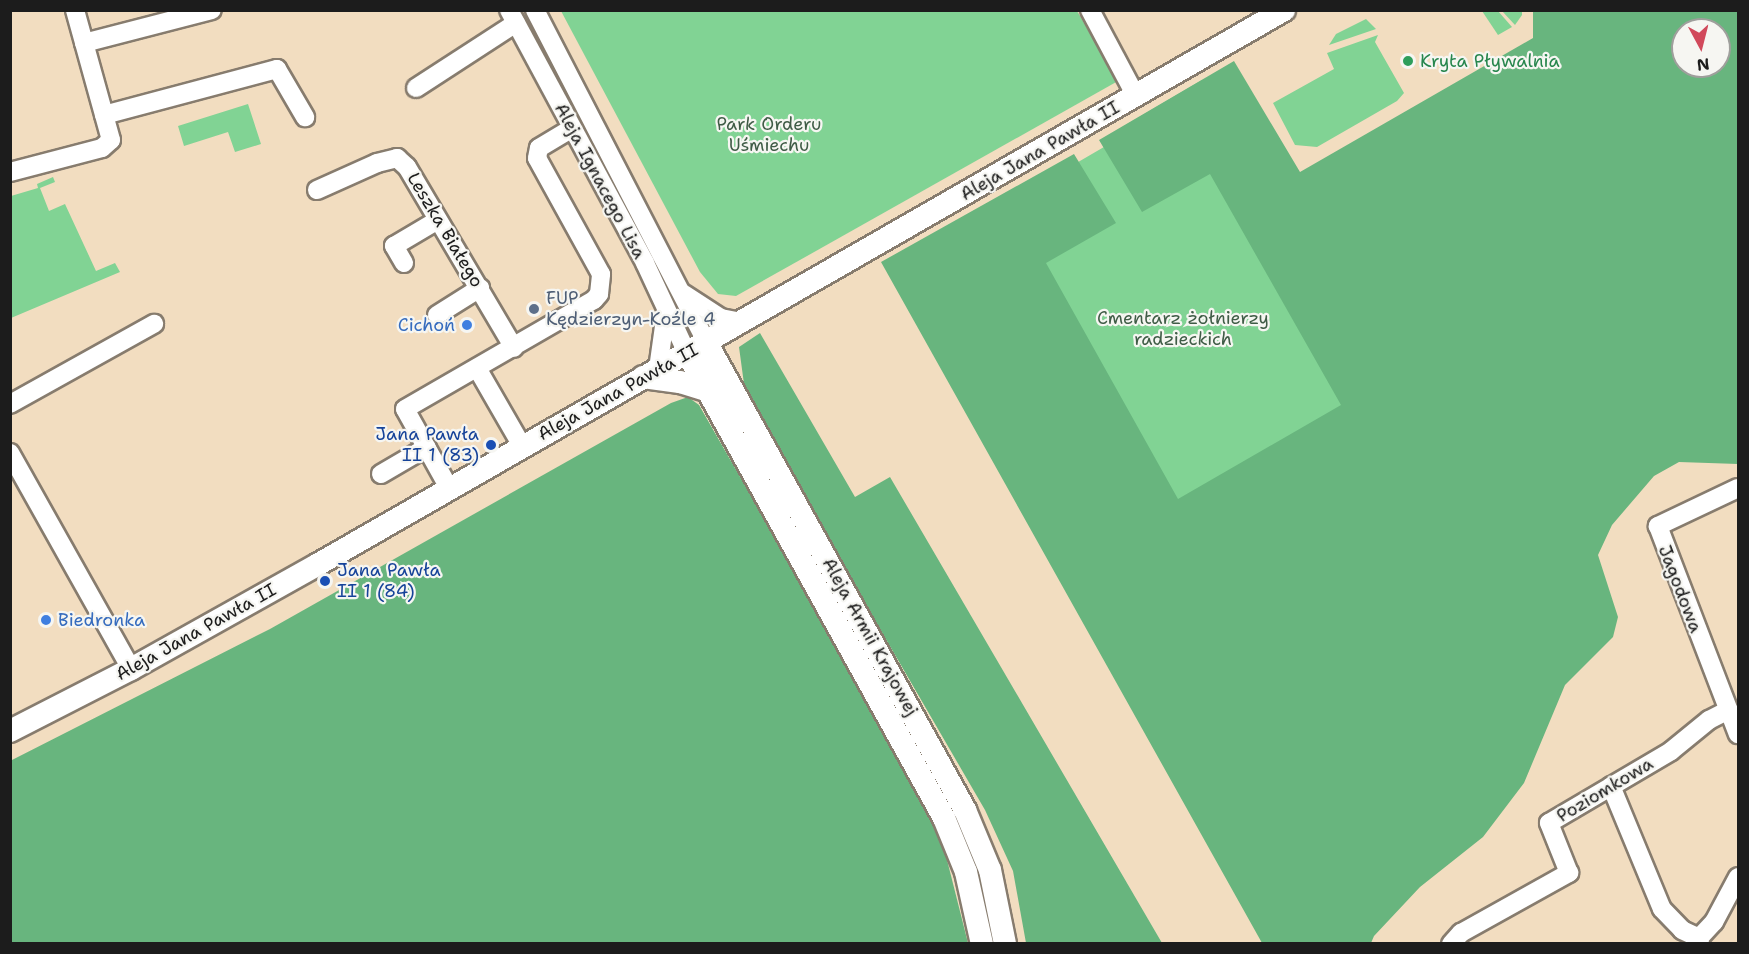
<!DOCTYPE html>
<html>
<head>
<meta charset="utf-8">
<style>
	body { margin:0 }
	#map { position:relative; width:1749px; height:954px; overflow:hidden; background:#f2ddc0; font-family:"Shantell Sans",sans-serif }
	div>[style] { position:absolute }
	.green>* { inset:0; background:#81d394 }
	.forest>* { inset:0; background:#68b57e }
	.roads { filter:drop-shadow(2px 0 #877c6e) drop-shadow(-2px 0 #877c6e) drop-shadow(0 2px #877c6e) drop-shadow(0 -2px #877c6e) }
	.minor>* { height:18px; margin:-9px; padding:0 9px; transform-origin:9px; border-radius:9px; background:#fff }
	.major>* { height:22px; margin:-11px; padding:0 11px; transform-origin:11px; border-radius:11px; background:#fff }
	.dots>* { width:16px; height:16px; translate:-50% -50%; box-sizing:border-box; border:3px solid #f6f6f2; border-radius:50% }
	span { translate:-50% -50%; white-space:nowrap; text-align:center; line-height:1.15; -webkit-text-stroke:4.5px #f6f6f2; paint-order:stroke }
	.leisure-label { font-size:18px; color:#27864d }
	.left { translate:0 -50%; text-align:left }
	.park-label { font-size:18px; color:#3f5c46 }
	.street-label { font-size:18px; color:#1c1c1c }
	.service-label { font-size:18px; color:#4e5e75 }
	.shop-label { font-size:18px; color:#366cbe }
	.right { translate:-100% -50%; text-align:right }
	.transit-label { font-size:18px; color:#164399 }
	.frame { position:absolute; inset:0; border:12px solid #1c1c1c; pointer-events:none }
	.north { position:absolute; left:1671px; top:18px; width:60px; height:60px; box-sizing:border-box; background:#f6f6f2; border:2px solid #9f9f9c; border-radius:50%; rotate:173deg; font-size:16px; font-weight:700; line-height:24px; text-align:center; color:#1c1c1c }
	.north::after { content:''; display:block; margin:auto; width:21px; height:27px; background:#d1495b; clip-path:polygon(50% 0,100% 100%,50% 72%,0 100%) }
</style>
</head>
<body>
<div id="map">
	<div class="green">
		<div style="clip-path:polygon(561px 11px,1077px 11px,1118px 81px,736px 296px,718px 294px,700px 272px)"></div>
		<div style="clip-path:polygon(1482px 11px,1498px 11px,1512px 27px,1498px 35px)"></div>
		<div style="clip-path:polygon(1502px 11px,1522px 11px,1522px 15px,1515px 25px)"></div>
		<div style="clip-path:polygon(1366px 19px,1376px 29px,1329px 45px,1336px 34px)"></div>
		<div style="clip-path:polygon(1378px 35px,1375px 42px,1404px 93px,1397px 101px,1317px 147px,1295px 145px,1273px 103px,1334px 69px,1327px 53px)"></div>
		<div style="clip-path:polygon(537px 41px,543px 42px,569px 89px,561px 94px)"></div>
		<div style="clip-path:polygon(1202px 80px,1399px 417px,1153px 560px,956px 223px,1049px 179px,1128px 133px,1124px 126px)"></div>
		<div style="clip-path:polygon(572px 97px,689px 325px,685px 326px,626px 205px,604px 176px,565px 100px)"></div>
		<div style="clip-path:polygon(248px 104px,261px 144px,235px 152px,228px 132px,184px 146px,178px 126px)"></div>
		<div style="clip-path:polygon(53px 177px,55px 182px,40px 188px,49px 211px,65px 204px,96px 271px,115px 263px,120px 272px,11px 318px,11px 196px,38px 188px,37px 184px)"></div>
	</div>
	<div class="forest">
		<div style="clip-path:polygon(evenodd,1533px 11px,1738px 11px,1738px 464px,1679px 462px,1654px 476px,1612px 525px,1598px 555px,1618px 617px,1613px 637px,1565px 685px,1524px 783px,1483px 837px,1420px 887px,1374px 936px,1371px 943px,1262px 943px,881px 262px,1074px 154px,1116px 223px,1046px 263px,1178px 499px,1341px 405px,1210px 174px,1142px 212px,1099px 140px,1234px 61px,1300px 172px,1533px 38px,1533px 11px,1683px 30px,1719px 30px,1719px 66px,1683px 66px,1683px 30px)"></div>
		<div style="clip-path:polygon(760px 333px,855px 497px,890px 477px,1162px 943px,1026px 943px,1013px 871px,985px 810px,815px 517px,744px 384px,739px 347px)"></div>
		<div style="clip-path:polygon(688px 397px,699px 405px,891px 741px,944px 848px,968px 943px,11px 943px,10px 761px,270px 629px,671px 403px)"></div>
	</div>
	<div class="roads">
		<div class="minor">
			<div style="left:509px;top:10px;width:287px;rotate:61.7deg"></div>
			<div style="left:645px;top:263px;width:99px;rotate:65deg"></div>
			<div style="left:535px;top:10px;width:373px;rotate:62.7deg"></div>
			<div style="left:1090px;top:10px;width:98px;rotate:61.9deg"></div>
			<div style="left:84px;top:43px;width:132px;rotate:-14.5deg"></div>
			<div style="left:416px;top:88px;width:119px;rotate:-33deg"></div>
			<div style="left:104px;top:115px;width:179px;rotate:-14.9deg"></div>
			<div style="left:277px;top:69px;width:56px;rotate:59.7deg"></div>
			<div style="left:10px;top:172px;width:95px;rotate:-14.6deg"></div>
			<div style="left:102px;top:148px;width:12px;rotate:-42deg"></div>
			<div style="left:111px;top:140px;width:135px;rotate:-105.5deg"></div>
			<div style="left:317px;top:190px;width:66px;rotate:-24.2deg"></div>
			<div style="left:377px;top:163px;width:21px;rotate:-14deg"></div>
			<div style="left:397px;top:158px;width:13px;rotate:42deg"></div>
			<div style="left:407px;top:167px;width:210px;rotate:59.4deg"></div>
			<div style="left:404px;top:263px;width:20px;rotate:-120deg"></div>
			<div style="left:394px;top:246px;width:51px;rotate:-30.6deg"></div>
			<div style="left:684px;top:294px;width:44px;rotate:33deg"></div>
			<div style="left:721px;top:318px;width:21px;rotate:11deg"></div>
			<div style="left:437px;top:315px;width:51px;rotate:-32.1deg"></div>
			<div style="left:477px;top:368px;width:90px;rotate:60deg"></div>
			<div style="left:658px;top:369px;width:58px;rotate:-82deg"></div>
			<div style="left:10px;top:404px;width:165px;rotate:-29.1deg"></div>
			<div style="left:10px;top:453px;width:248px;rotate:60.7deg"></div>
			<div style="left:381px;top:474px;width:53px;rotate:-30.4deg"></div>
			<div style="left:449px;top:488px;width:90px;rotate:-119.1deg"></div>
			<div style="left:405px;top:409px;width:218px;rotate:-30deg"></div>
			<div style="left:594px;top:300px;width:8px;rotate:-50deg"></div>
			<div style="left:599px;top:294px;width:20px;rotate:-84deg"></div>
			<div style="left:601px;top:274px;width:132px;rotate:-118.9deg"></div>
			<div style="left:537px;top:158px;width:10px;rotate:-79deg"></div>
			<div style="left:539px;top:148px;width:37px;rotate:-31deg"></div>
			<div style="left:1738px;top:488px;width:89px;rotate:154.6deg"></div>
			<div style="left:1658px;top:526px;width:223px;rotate:69deg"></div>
			<div style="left:1611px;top:786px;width:133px;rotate:67.5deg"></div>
			<div style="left:1662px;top:909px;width:29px;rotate:46deg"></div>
			<div style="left:1682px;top:930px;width:19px;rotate:25deg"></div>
			<div style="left:1451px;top:944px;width:15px;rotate:-48deg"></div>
			<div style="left:1461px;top:933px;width:124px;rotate:-29.1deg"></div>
			<div style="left:1569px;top:873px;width:54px;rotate:-111.8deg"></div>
			<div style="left:1549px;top:823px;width:142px;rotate:-30.5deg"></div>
			<div style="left:1671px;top:751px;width:49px;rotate:-39.2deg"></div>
			<div style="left:1709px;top:720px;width:22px;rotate:-27deg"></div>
			<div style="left:1700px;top:944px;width:6px;rotate:-99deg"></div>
			<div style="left:1699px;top:938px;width:22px;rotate:-47deg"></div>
			<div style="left:1714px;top:922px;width:51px;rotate:-61.9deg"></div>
		</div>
		<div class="major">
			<div style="left:706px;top:342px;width:535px;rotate:61.04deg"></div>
			<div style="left:965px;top:810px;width:65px;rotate:67.4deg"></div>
			<div style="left:990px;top:870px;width:76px;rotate:78.5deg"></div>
			<div style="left:687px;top:353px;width:531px;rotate:61.07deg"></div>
			<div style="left:944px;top:818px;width:58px;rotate:67.8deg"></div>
			<div style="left:966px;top:872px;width:74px;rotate:77.5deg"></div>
			<div style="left:643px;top:377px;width:37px;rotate:8deg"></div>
			<div style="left:680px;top:382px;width:27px;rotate:17deg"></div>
			<div style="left:10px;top:731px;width:136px;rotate:-27.1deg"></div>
			<div style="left:131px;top:669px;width:213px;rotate:-29.2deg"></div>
			<div style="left:317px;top:565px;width:1115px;rotate:-29.85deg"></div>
		</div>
	</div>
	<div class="dots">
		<div style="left:1408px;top:61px;background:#2e9e5b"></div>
		<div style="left:534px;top:309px;background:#5c6f8a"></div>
		<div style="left:467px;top:325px;background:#3f7fe0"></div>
		<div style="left:491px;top:445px;background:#1a4fb4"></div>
		<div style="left:325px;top:581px;background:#1a4fb4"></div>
		<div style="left:46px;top:620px;background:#3f7fe0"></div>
	</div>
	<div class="leisure-label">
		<span class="left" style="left:1420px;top:61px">Kryta Pływalnia</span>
	</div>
	<div class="park-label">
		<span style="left:769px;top:135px">Park Orderu<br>Uśmiechu</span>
		<span style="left:1183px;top:329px">Cmentarz żołnierzy<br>radzieckich</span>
	</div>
	<div class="street-label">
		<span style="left:1040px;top:151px;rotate:-30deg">Aleja Jana Pawła II</span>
		<span style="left:600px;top:181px;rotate:62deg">Aleja Ignacego Lisa</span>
		<span style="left:445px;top:230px;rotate:59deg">Leszka Białego</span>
		<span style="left:618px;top:392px;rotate:-29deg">Aleja Jana Pawła II</span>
		<span style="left:1680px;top:589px;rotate:69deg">Jagodowa</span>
		<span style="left:196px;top:632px;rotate:-29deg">Aleja Jana Pawła II</span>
		<span style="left:870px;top:637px;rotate:61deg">Aleja Armii Krajowej</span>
		<span style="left:1605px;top:790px;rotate:-31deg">Poziomkowa</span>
	</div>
	<div class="service-label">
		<span class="left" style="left:546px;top:309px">FUP<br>Kędzierzyn-Koźle 4</span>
	</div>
	<div class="shop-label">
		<span class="right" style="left:455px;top:325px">Cichoń</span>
		<span class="left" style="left:58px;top:620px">Biedronka</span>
	</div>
	<div class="transit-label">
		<span class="right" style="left:479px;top:445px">Jana Pawła<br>II 1 (83)</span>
		<span class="left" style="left:337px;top:581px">Jana Pawła<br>II 1 (84)</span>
	</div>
	<div class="frame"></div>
	<div class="north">N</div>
</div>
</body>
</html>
